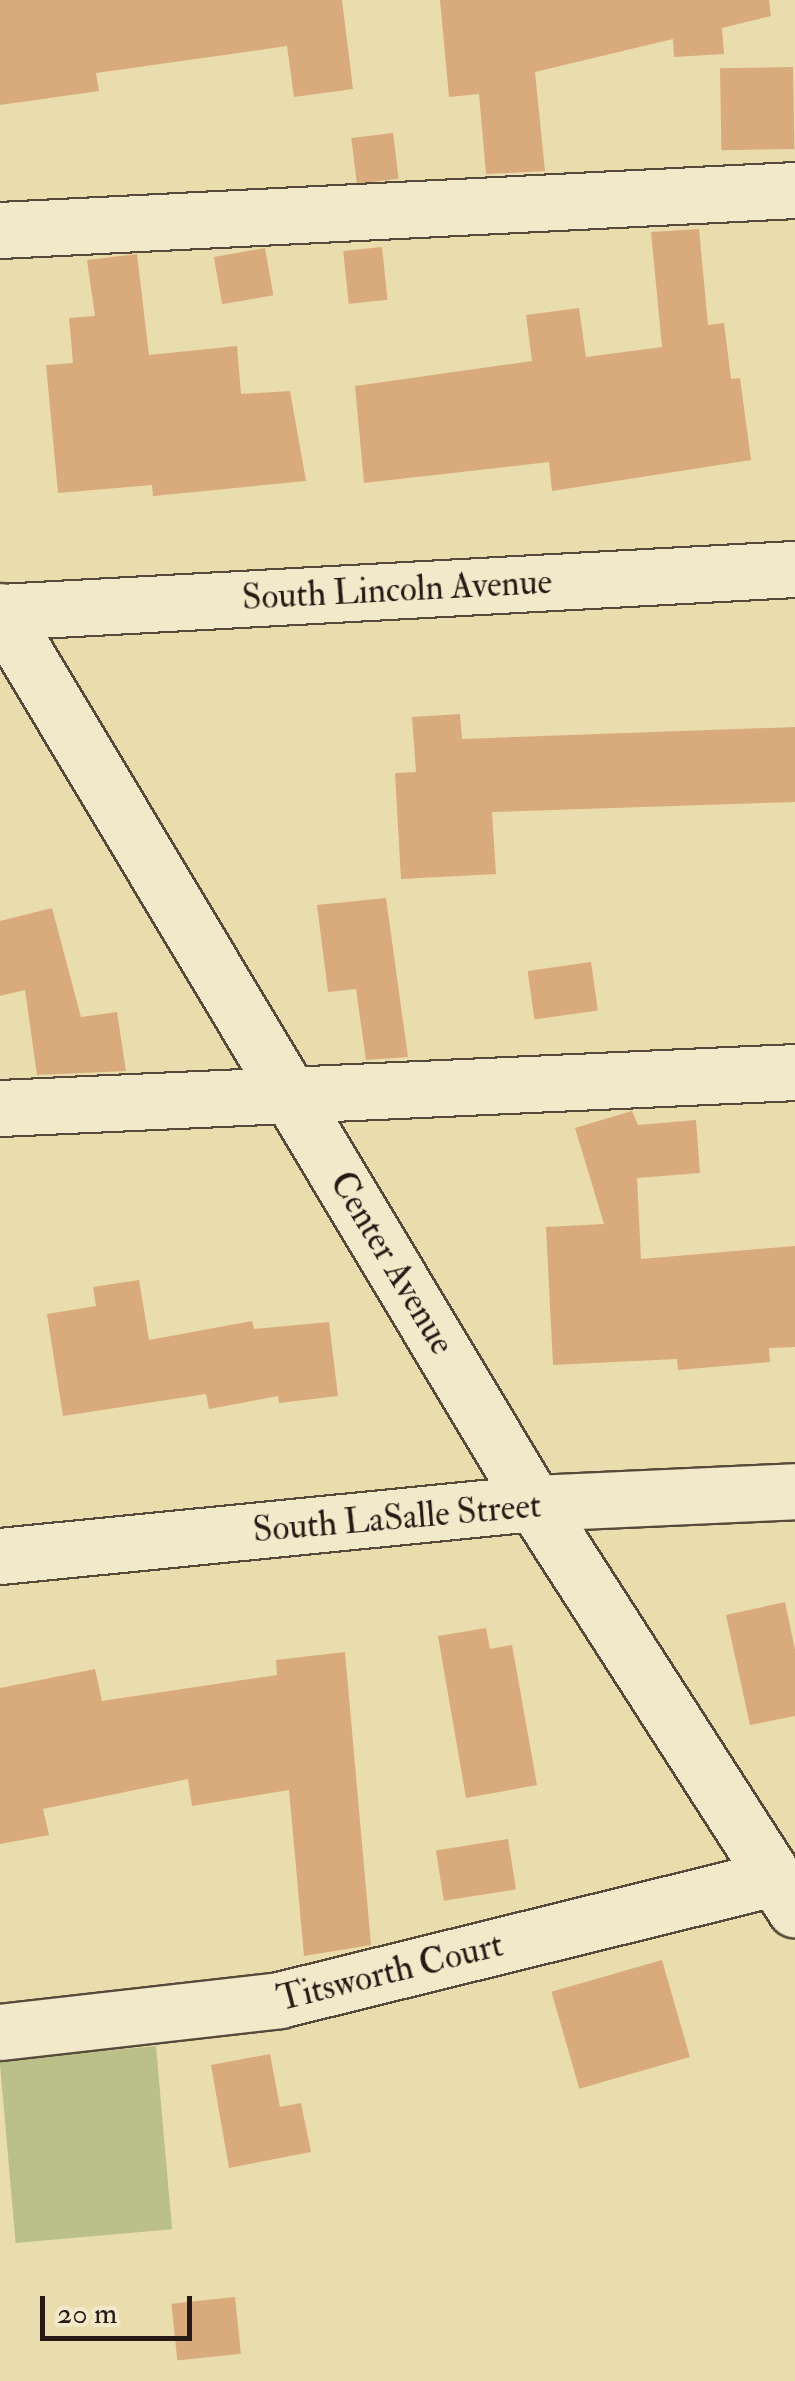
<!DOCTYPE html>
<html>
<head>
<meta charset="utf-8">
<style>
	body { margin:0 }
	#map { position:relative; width:795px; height:2381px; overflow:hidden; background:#eaddad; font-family:"IM FELL Double Pica",serif }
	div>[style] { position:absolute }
	.green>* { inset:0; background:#bac088; transform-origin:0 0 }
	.building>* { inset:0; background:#d9aa7c; transform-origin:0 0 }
	.roads { filter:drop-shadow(2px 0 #584a3a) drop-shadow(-2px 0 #584a3a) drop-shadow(0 2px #584a3a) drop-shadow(0 -2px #584a3a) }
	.minor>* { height:55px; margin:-27.5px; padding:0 27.5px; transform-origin:27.5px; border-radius:27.5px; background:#f1e9ca }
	span { translate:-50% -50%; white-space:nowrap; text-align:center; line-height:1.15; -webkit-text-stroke:9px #f1e9ca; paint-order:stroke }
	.street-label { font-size:35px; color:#271913 }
	.scale { position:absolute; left:40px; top:2296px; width:152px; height:45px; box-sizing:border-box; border:5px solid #271913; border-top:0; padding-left:12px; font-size:30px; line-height:35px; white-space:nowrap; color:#271913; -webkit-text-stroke:8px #f1e9ca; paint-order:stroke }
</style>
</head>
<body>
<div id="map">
	<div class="green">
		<div style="left:156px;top:2046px;width:184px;height:157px;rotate:85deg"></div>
	</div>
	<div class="building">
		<div style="clip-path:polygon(0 0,342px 0,353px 89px,294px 97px,287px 46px,96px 73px,99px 91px,0 105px)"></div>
		<div style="clip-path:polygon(440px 0,769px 0,771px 16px,722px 28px,724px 54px,674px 57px,673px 39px,535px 72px,545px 171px,486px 174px,479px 94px,449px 97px)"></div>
		<div style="left:793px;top:67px;width:82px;height:73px;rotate:89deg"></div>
		<div style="left:393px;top:133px;width:46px;height:42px;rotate:83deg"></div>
		<div style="clip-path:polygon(699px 229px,708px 325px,724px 323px,731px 379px,740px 378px,751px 460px,552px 491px,549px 462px,364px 483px,355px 386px,532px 361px,526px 315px,579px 308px,586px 357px,662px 347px,651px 232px)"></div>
		<div style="left:382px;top:247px;width:53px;height:39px;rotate:84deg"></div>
		<div style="left:265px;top:248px;width:48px;height:52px;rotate:80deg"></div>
		<div style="clip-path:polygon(137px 254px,149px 355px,237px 346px,241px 394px,290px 391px,306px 481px,153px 496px,152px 485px,58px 493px,46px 365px,73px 363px,69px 318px,95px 316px,87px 260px)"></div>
		<div style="clip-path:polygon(460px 714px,462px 739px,795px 727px,795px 802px,492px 812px,496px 874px,401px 879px,395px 773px,416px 772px,412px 717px)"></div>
		<div style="clip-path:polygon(386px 898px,408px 1057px,366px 1060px,356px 989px,328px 992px,317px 905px)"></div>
		<div style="clip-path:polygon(52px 908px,81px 1017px,117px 1012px,126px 1071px,37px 1075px,25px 990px,0 996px,0 921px)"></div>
		<div style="left:591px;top:962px;width:49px;height:64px;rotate:82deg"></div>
		<div style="clip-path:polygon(632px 1111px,638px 1125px,696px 1120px,700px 1173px,637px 1178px,641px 1259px,795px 1246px,795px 1347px,769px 1348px,770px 1362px,678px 1370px,677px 1359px,553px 1365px,546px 1227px,604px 1224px,575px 1128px)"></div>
		<div style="clip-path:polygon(139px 1280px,149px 1340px,252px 1321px,254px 1329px,329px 1322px,338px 1396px,279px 1403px,278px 1396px,209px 1409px,206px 1394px,63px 1416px,47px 1314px,96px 1306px,93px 1287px)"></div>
		<div style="clip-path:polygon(785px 1602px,795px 1650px,795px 1716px,750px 1725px,726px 1615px)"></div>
		<div style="clip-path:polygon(486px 1628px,490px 1649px,512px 1645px,537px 1785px,466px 1798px,438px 1636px)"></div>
		<div style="clip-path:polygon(345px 1652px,371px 1945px,304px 1956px,289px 1790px,192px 1806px,188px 1779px,43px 1809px,49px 1835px,0 1844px,0 1688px,95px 1669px,102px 1701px,277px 1675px,276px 1660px)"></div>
		<div style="left:508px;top:1839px;width:51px;height:73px;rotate:81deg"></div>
		<div style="left:662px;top:1960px;width:101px;height:115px;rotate:74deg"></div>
		<div style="clip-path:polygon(270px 2054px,280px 2107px,301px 2103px,311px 2152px,229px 2168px,211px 2065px)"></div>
		<div style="left:235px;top:2297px;width:57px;height:64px;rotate:84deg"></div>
	</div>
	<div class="roads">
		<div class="minor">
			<div style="left:0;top:230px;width:796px;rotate:-2.88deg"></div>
			<div style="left:0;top:611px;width:1040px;rotate:59.09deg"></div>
			<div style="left:534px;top:1503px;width:483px;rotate:57.3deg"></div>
			<div style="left:0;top:612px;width:796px;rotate:-3.1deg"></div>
			<div style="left:0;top:1108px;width:796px;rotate:-2.59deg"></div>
			<div style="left:0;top:1556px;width:537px;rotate:-5.67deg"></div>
			<div style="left:534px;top:1503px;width:261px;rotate:-2.6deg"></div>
			<div style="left:0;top:2032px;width:281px;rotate:-6.5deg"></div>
			<div style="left:279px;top:2000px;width:510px;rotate:-13.85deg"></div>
		</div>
	</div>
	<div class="street-label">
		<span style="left:397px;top:590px;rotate:-3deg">South Lincoln Avenue</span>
		<span style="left:392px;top:1263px;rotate:59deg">Center Avenue</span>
		<span style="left:397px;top:1518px;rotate:-5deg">South LaSalle Street</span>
		<span style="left:390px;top:1972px;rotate:-14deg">Titsworth Court</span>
	</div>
	<div class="scale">20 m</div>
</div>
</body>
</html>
